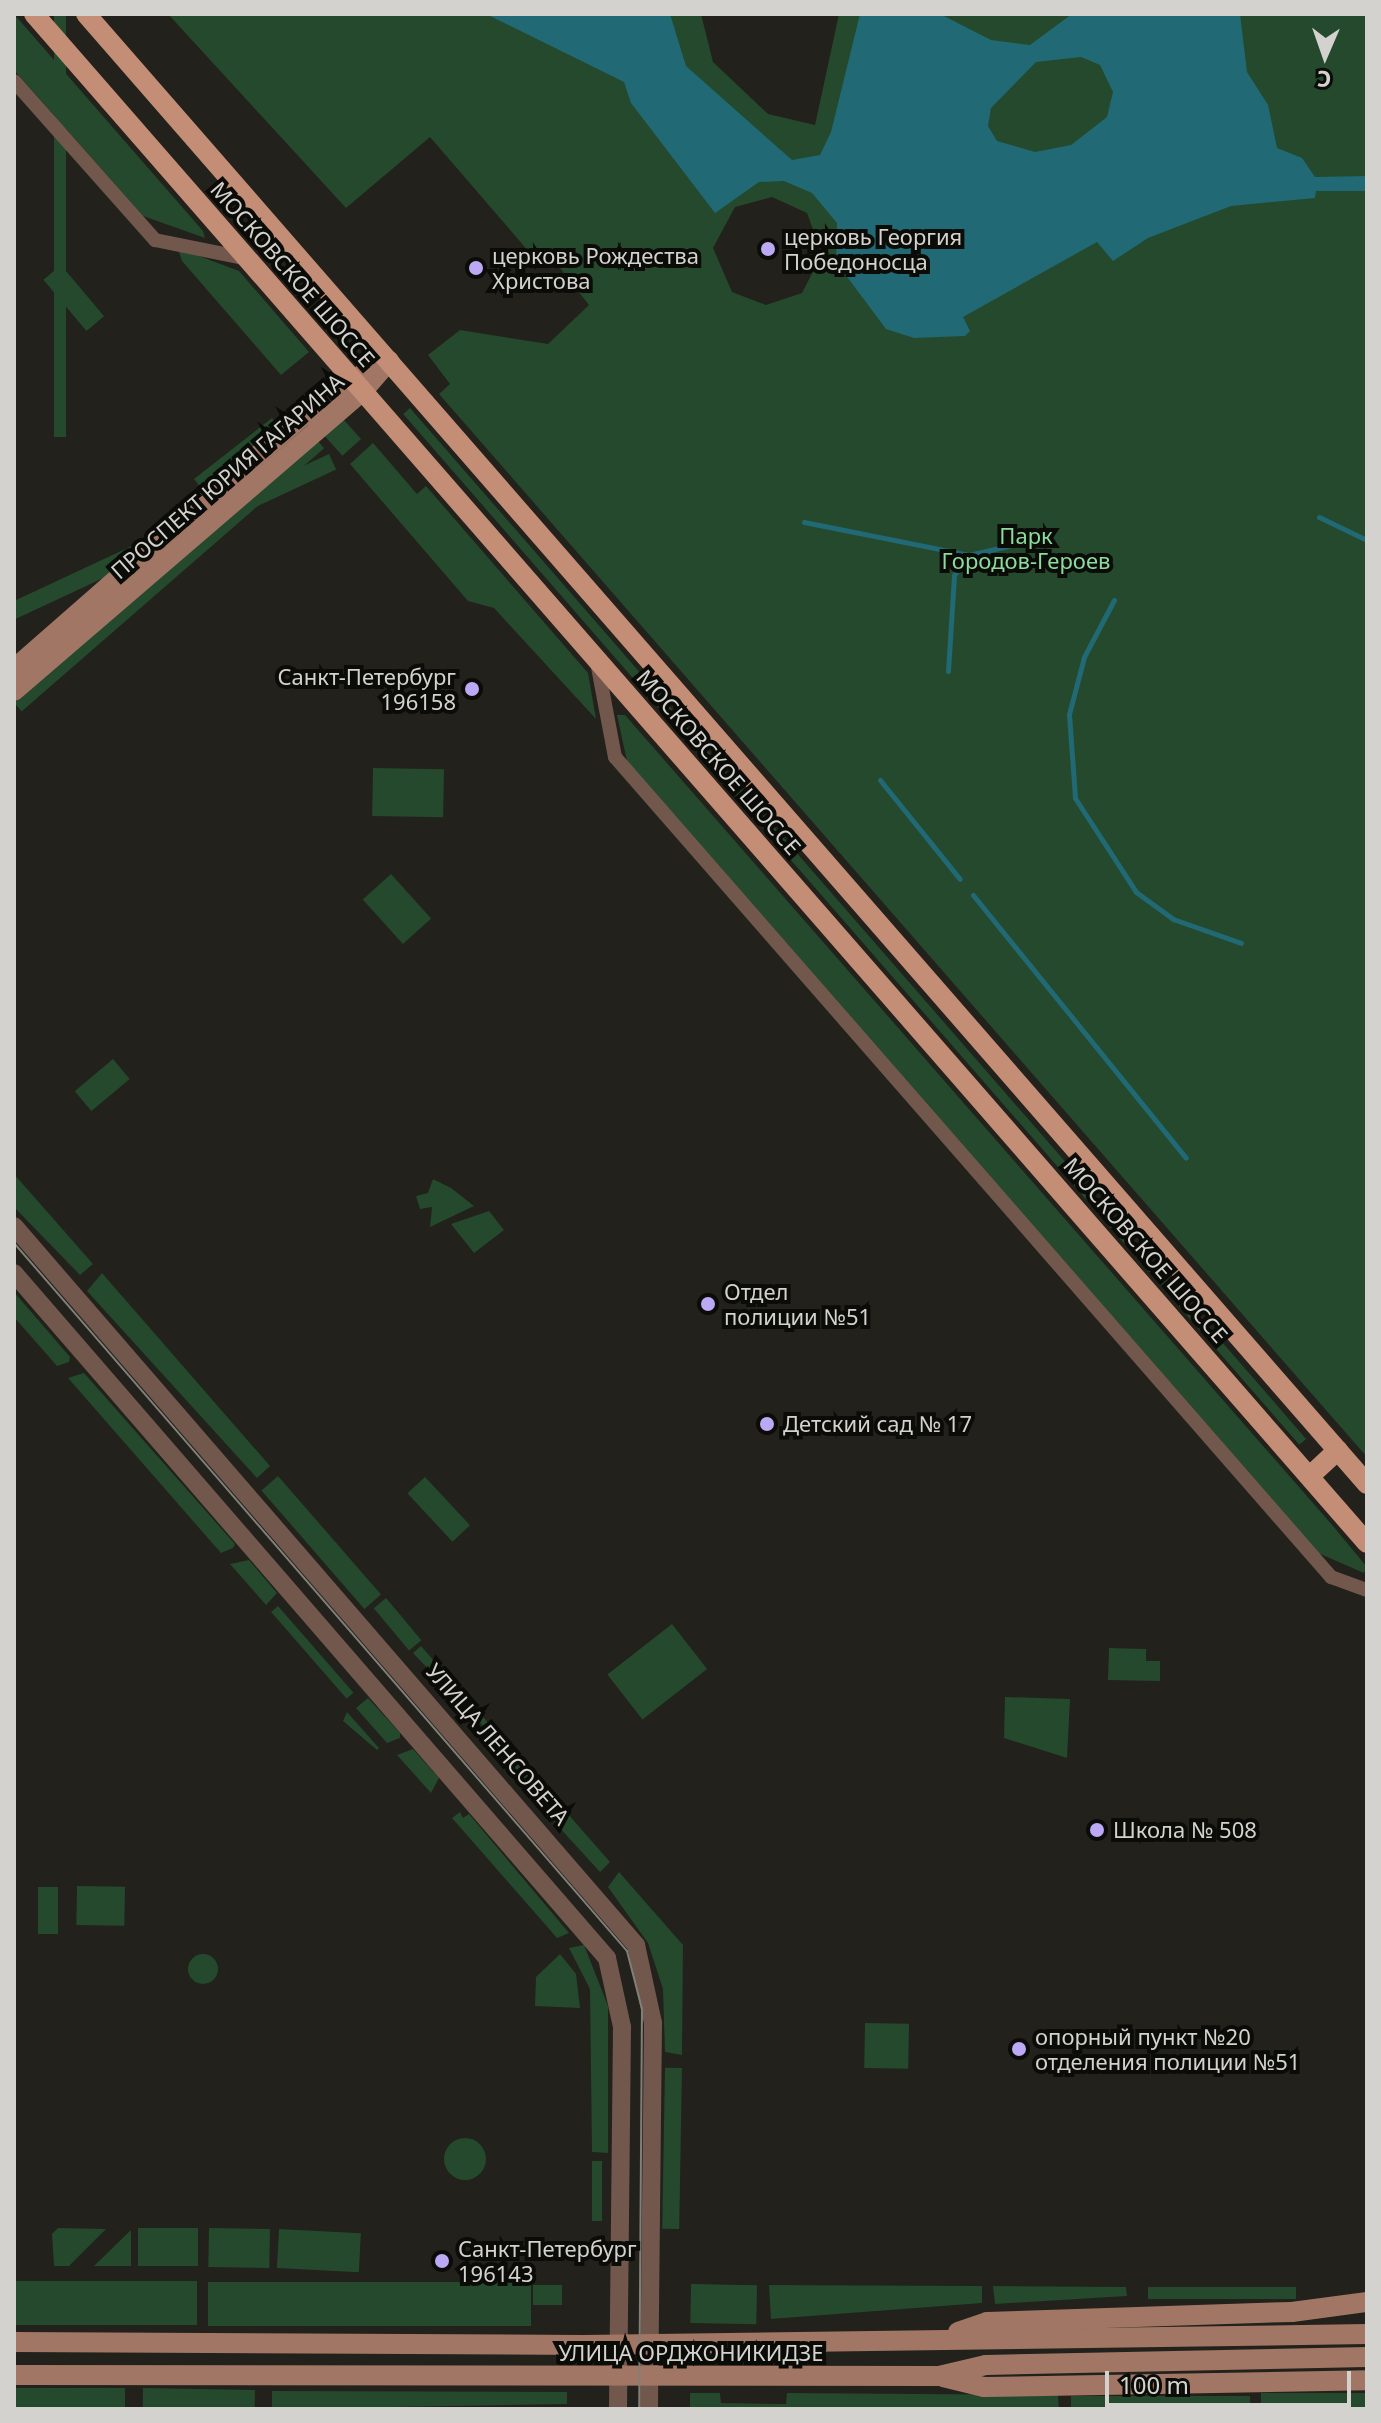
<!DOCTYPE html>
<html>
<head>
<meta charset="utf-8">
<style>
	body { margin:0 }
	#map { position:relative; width:1381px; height:2423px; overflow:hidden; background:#22211b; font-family:"Noto Sans",sans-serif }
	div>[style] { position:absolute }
	.green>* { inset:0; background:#24492d; transform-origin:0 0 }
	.round { border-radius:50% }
	.water>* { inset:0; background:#216974 }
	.stream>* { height:5px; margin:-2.5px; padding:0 2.5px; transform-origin:2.5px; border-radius:2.5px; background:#216974 }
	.minor>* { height:14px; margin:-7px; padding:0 7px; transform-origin:7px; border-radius:7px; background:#72574c }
	.tertiary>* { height:18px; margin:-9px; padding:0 9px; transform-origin:9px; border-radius:9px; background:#72574c }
	.secondary>* { height:20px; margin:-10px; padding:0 10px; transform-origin:10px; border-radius:10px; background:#a17664 }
	.primary>* { height:20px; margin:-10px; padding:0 10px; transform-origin:10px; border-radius:10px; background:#c48d76 }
	.tram>* { height:2px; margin:-1px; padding:0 1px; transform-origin:1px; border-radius:1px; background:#807f7a }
	.dots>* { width:22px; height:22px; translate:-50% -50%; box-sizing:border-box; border:4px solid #0b0b08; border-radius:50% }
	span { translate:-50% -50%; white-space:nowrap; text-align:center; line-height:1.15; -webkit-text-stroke:8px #0b0b08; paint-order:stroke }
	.poi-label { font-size:22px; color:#d3d2ce }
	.left { translate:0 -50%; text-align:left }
	.right { translate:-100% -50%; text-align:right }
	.street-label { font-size:22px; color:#d3d2ce }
	.park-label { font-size:22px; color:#8cdc9d }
	.frame { position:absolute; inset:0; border:16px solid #d3d2ce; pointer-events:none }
	.north { position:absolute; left:1285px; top:16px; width:80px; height:80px; -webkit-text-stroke:6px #0b0b08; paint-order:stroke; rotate:182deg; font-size:22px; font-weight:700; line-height:32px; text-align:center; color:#d3d2ce }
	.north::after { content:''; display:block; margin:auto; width:28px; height:36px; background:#d3d2ce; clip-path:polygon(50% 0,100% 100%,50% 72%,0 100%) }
	.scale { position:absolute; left:1105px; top:2371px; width:246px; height:36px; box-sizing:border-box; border:4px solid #d3d2ce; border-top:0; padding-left:10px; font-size:24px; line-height:28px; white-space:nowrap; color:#d3d2ce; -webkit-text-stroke:6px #0b0b08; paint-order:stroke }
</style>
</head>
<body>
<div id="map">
	<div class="green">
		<div style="clip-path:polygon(14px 14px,203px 231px,205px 238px,143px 216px,14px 70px)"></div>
		<div style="left:54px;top:14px;width:12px;height:423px"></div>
		<div style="clip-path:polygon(evenodd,168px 14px,701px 14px,713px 62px,768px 114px,815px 125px,839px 14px,1367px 14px,1367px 1457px,439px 394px,450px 384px,428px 355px,460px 330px,548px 344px,589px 305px,553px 259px,530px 253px,430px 137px,346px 208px,168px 14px,772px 197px,807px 213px,822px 254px,802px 293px,766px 305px,732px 292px,713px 248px,735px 207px,772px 197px)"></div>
		<div style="clip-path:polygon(186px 251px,239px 271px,309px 352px,281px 375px,182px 261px,179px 252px)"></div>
		<div style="left:61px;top:265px;width:67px;height:23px;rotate:50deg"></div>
		<div style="left:410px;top:408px;width:1366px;height:9px;rotate:49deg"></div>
		<div style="left:272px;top:418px;width:11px;height:99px;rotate:52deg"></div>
		<div style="left:343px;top:419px;width:27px;height:25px;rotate:48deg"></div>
		<div style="left:317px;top:440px;width:11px;height:401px;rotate:49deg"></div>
		<div style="clip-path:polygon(373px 443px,417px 494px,426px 486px,588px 673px,596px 719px,494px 608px,468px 601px,350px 464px)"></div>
		<div style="left:329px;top:454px;width:17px;height:416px;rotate:65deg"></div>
		<div style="clip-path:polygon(617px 715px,625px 715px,1333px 1526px,1366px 1566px,1364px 1573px,1318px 1553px,627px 761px)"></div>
		<div style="left:373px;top:768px;width:71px;height:48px;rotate:1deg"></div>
		<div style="left:391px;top:874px;width:60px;height:38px;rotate:48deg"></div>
		<div style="left:113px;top:1059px;width:26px;height:50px;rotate:50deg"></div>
		<div style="clip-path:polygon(14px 1174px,93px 1264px,80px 1275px,14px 1207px)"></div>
		<div style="clip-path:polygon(433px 1179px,451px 1188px,474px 1206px,430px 1227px,432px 1207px,420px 1209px,416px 1196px,428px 1193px)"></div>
		<div style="clip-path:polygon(489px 1211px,504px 1230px,474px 1253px,451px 1224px)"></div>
		<div style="clip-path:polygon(102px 1273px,270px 1466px,257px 1478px,87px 1291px)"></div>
		<div style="clip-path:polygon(14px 1292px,70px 1357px,69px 1362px,57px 1366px,14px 1317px)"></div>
		<div style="clip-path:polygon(84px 1373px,235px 1544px,233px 1548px,221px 1553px,68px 1378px)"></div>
		<div style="left:278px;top:1476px;width:157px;height:22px;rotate:49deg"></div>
		<div style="left:425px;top:1477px;width:66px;height:24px;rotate:47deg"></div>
		<div style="clip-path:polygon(249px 1560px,277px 1593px,266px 1605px,230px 1564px)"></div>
		<div style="left:386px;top:1598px;width:55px;height:16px;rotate:50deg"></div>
		<div style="left:278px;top:1606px;width:115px;height:9px;rotate:49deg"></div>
		<div style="left:672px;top:1624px;width:57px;height:82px;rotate:52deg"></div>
		<div style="clip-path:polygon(421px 1646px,610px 1862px,600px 1872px,494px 1756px,503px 1747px,413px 1653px)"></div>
		<div style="clip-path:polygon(1109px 1648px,1146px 1649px,1146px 1661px,1160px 1661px,1160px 1681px,1108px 1680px)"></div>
		<div style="clip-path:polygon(1005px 1697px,1070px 1699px,1067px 1758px,1004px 1738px)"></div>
		<div style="clip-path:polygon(368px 1698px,400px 1733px,400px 1738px,387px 1743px,356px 1708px)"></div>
		<div style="clip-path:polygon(347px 1712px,379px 1748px,377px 1750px,343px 1721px)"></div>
		<div style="clip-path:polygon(413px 1749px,439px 1778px,431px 1793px,397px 1755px)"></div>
		<div style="clip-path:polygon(460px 1812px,463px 1818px,469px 1814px,569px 1933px,557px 1938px,452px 1818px)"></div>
		<div style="clip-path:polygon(619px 1872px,683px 1945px,682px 2055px,665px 2052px,663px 1989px,648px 1943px,608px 1887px)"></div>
		<div style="left:77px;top:1886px;width:48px;height:39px;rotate:1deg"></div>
		<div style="left:38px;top:1887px;width:20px;height:47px"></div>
		<div style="clip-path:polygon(584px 1945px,608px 2006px,608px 2153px,592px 2152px,590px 1989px,569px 1948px)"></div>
		<div style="clip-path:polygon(560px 1954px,576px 1974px,580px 2008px,535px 2006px,536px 1977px)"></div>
		<div class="round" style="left:188px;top:1954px;width:30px;height:30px"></div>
		<div style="left:865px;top:2023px;width:44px;height:45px;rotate:1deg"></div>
		<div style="left:682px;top:2068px;width:161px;height:17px;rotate:91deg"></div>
		<div class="round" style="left:444px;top:2138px;width:42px;height:42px"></div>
		<div style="left:592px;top:2161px;width:10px;height:60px"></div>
		<div style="clip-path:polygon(58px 2228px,59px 2228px,106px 2229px,69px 2266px,54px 2266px,52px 2234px)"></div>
		<div style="left:138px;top:2228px;width:60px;height:38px"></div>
		<div style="left:209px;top:2228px;width:61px;height:39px;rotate:1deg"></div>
		<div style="left:279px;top:2229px;width:82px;height:39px;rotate:3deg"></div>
		<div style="clip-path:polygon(131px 2230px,131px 2266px,94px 2266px)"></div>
		<div style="left:14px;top:2281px;width:183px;height:44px"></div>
		<div style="left:208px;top:2282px;width:323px;height:44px"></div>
		<div style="left:691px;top:2284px;width:66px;height:39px;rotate:1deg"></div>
		<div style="left:533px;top:2285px;width:29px;height:20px"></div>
		<div style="clip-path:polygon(769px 2285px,982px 2286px,982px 2303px,771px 2319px)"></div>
		<div style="clip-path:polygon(993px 2286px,1126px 2287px,1127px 2296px,995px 2304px)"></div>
		<div style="left:1148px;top:2287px;width:148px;height:12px"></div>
		<div style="left:14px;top:2388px;width:111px;height:21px"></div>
		<div style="left:143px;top:2388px;width:112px;height:21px;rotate:1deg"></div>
		<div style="clip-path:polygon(272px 2391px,567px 2392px,567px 2404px,272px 2409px)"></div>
		<div style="clip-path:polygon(690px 2393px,720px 2393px,721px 2403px,786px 2404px,787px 2393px,1058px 2395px,1059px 2409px,690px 2409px)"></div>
		<div style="left:1367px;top:2393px;width:16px;height:106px;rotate:90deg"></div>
		<div style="left:1071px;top:2396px;width:179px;height:13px"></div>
	</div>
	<div class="water">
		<div style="clip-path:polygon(evenodd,486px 14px,670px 14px,686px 66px,792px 160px,820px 155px,831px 132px,860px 14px,940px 14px,991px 40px,1030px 45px,1072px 14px,1240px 14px,1247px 72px,1268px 105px,1277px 148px,1302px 158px,1315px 177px,1367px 176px,1367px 191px,1316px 191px,1315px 198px,1231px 206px,1148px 238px,1113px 261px,1097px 242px,963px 317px,970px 331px,965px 336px,914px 338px,886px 329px,836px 262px,837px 223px,812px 193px,784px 181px,759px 182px,715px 213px,631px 103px,624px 82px,486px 14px,1081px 57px,1100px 65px,1113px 92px,1107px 117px,1071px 145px,1035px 152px,997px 141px,988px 126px,991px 108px,1036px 62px,1081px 57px)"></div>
	</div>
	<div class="stream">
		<div style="left:1319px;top:517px;width:53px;rotate:25.6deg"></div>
		<div style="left:804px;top:522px;width:168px;rotate:11.3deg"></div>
		<div style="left:1114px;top:600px;width:64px;rotate:117.8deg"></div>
		<div style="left:1084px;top:657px;width:59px;rotate:104.7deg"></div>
		<div style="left:1069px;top:714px;width:84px;rotate:85.9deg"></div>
		<div style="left:1075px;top:798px;width:112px;rotate:57deg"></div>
		<div style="left:1136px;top:892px;width:46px;rotate:36.1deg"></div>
		<div style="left:1173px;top:919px;width:72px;rotate:19.4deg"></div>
		<div style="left:948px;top:671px;width:96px;rotate:-86.4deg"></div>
		<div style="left:954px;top:575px;width:25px;rotate:-53deg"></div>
		<div style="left:969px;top:555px;width:40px;rotate:-13deg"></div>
		<div style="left:880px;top:780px;width:127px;rotate:51.1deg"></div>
		<div style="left:973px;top:895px;width:338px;rotate:51deg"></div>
	</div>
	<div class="minor">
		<div style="left:14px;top:81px;width:213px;rotate:48.4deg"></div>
		<div style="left:155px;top:240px;width:95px;rotate:11.5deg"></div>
		<div style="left:597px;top:662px;width:97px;rotate:79.3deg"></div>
		<div style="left:615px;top:757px;width:1089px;rotate:48.87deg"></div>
		<div style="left:1331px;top:1577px;width:38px;rotate:20deg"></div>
	</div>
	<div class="tertiary">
		<div style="left:14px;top:1226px;width:951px;rotate:49.14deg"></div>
		<div style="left:636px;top:1945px;width:80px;rotate:77.7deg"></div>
		<div style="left:653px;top:2023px;width:386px;rotate:90.6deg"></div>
		<div style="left:14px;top:1273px;width:906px;rotate:49.12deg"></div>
		<div style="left:607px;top:1958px;width:71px;rotate:77.7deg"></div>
		<div style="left:622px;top:2027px;width:382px;rotate:90.6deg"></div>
	</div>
	<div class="secondary">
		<div style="left:14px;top:669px;width:383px;rotate:-41.2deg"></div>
		<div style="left:302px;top:417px;width:80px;rotate:-35.3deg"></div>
		<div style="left:14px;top:691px;width:460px;rotate:-40.7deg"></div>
		<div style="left:363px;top:391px;width:40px;rotate:-49deg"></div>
		<div style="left:958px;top:2332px;width:31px;rotate:-19deg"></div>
		<div style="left:987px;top:2322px;width:305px;rotate:-1.9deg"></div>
		<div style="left:1292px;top:2312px;width:76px;rotate:-7.6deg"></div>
		<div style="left:14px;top:2342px;width:570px;rotate:0.3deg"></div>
		<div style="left:584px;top:2345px;width:783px;rotate:-0.8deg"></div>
		<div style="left:14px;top:2375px;width:925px;rotate:0.06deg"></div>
		<div style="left:939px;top:2376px;width:48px;rotate:-13.2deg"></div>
		<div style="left:986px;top:2365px;width:381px;rotate:-1.2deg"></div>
		<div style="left:943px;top:2377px;width:42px;rotate:13.7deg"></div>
		<div style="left:984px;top:2387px;width:383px;rotate:-1deg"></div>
	</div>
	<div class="primary">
		<div style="left:34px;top:14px;width:2028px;rotate:48.92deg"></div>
		<div style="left:86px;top:14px;width:1950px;rotate:48.93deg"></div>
		<div style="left:1310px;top:1476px;width:38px;rotate:-43deg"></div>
	</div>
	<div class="tram">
		<div style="left:14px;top:1243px;width:937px;rotate:49.11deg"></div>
		<div style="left:627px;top:1951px;width:60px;rotate:75.5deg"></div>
		<div style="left:642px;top:2009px;width:400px;rotate:90.4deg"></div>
	</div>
	<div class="dots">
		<div style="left:768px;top:249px;background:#bca9f5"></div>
		<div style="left:476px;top:268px;background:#bca9f5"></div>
		<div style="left:472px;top:689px;background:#bca9f5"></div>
		<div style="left:708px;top:1304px;background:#bca9f5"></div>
		<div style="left:767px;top:1424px;background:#bca9f5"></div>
		<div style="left:1097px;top:1830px;background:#bca9f5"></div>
		<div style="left:1019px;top:2049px;background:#bca9f5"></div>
		<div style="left:442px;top:2261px;background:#bca9f5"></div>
	</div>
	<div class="poi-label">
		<span class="left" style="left:784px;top:249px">церковь Георгия<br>Победоносца</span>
		<span class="left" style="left:492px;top:268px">церковь Рождества<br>Христова</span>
		<span class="right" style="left:456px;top:689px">Санкт-Петербург<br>196158</span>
		<span class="left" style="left:724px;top:1304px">Отдел<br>полиции №51</span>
		<span class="left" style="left:783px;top:1424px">Детский сад № 17</span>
		<span class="left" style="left:1113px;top:1830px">Школа № 508</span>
		<span class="left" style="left:1035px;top:2049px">опорный пункт №20<br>отделения полиции №51</span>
		<span class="left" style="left:458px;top:2261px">Санкт-Петербург<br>196143</span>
	</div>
	<div class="street-label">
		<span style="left:293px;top:274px;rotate:49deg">МОСКОВСКОЕ ШОССЕ</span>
		<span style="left:227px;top:476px;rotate:-41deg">ПРОСПЕКТ ЮРИЯ ГАГАРИНА</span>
		<span style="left:719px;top:762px;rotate:49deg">МОСКОВСКОЕ ШОССЕ</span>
		<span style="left:1146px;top:1250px;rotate:49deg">МОСКОВСКОЕ ШОССЕ</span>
		<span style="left:498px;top:1744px;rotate:49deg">УЛИЦА ЛЕНСОВЕТА</span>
		<span style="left:691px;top:2353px">УЛИЦА ОРДЖОНИКИДЗЕ</span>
	</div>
	<div class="park-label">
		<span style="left:1026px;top:548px">Парк<br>Городов-Героев</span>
	</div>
	<div class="frame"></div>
	<div class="north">С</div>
	<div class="scale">100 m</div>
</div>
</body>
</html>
